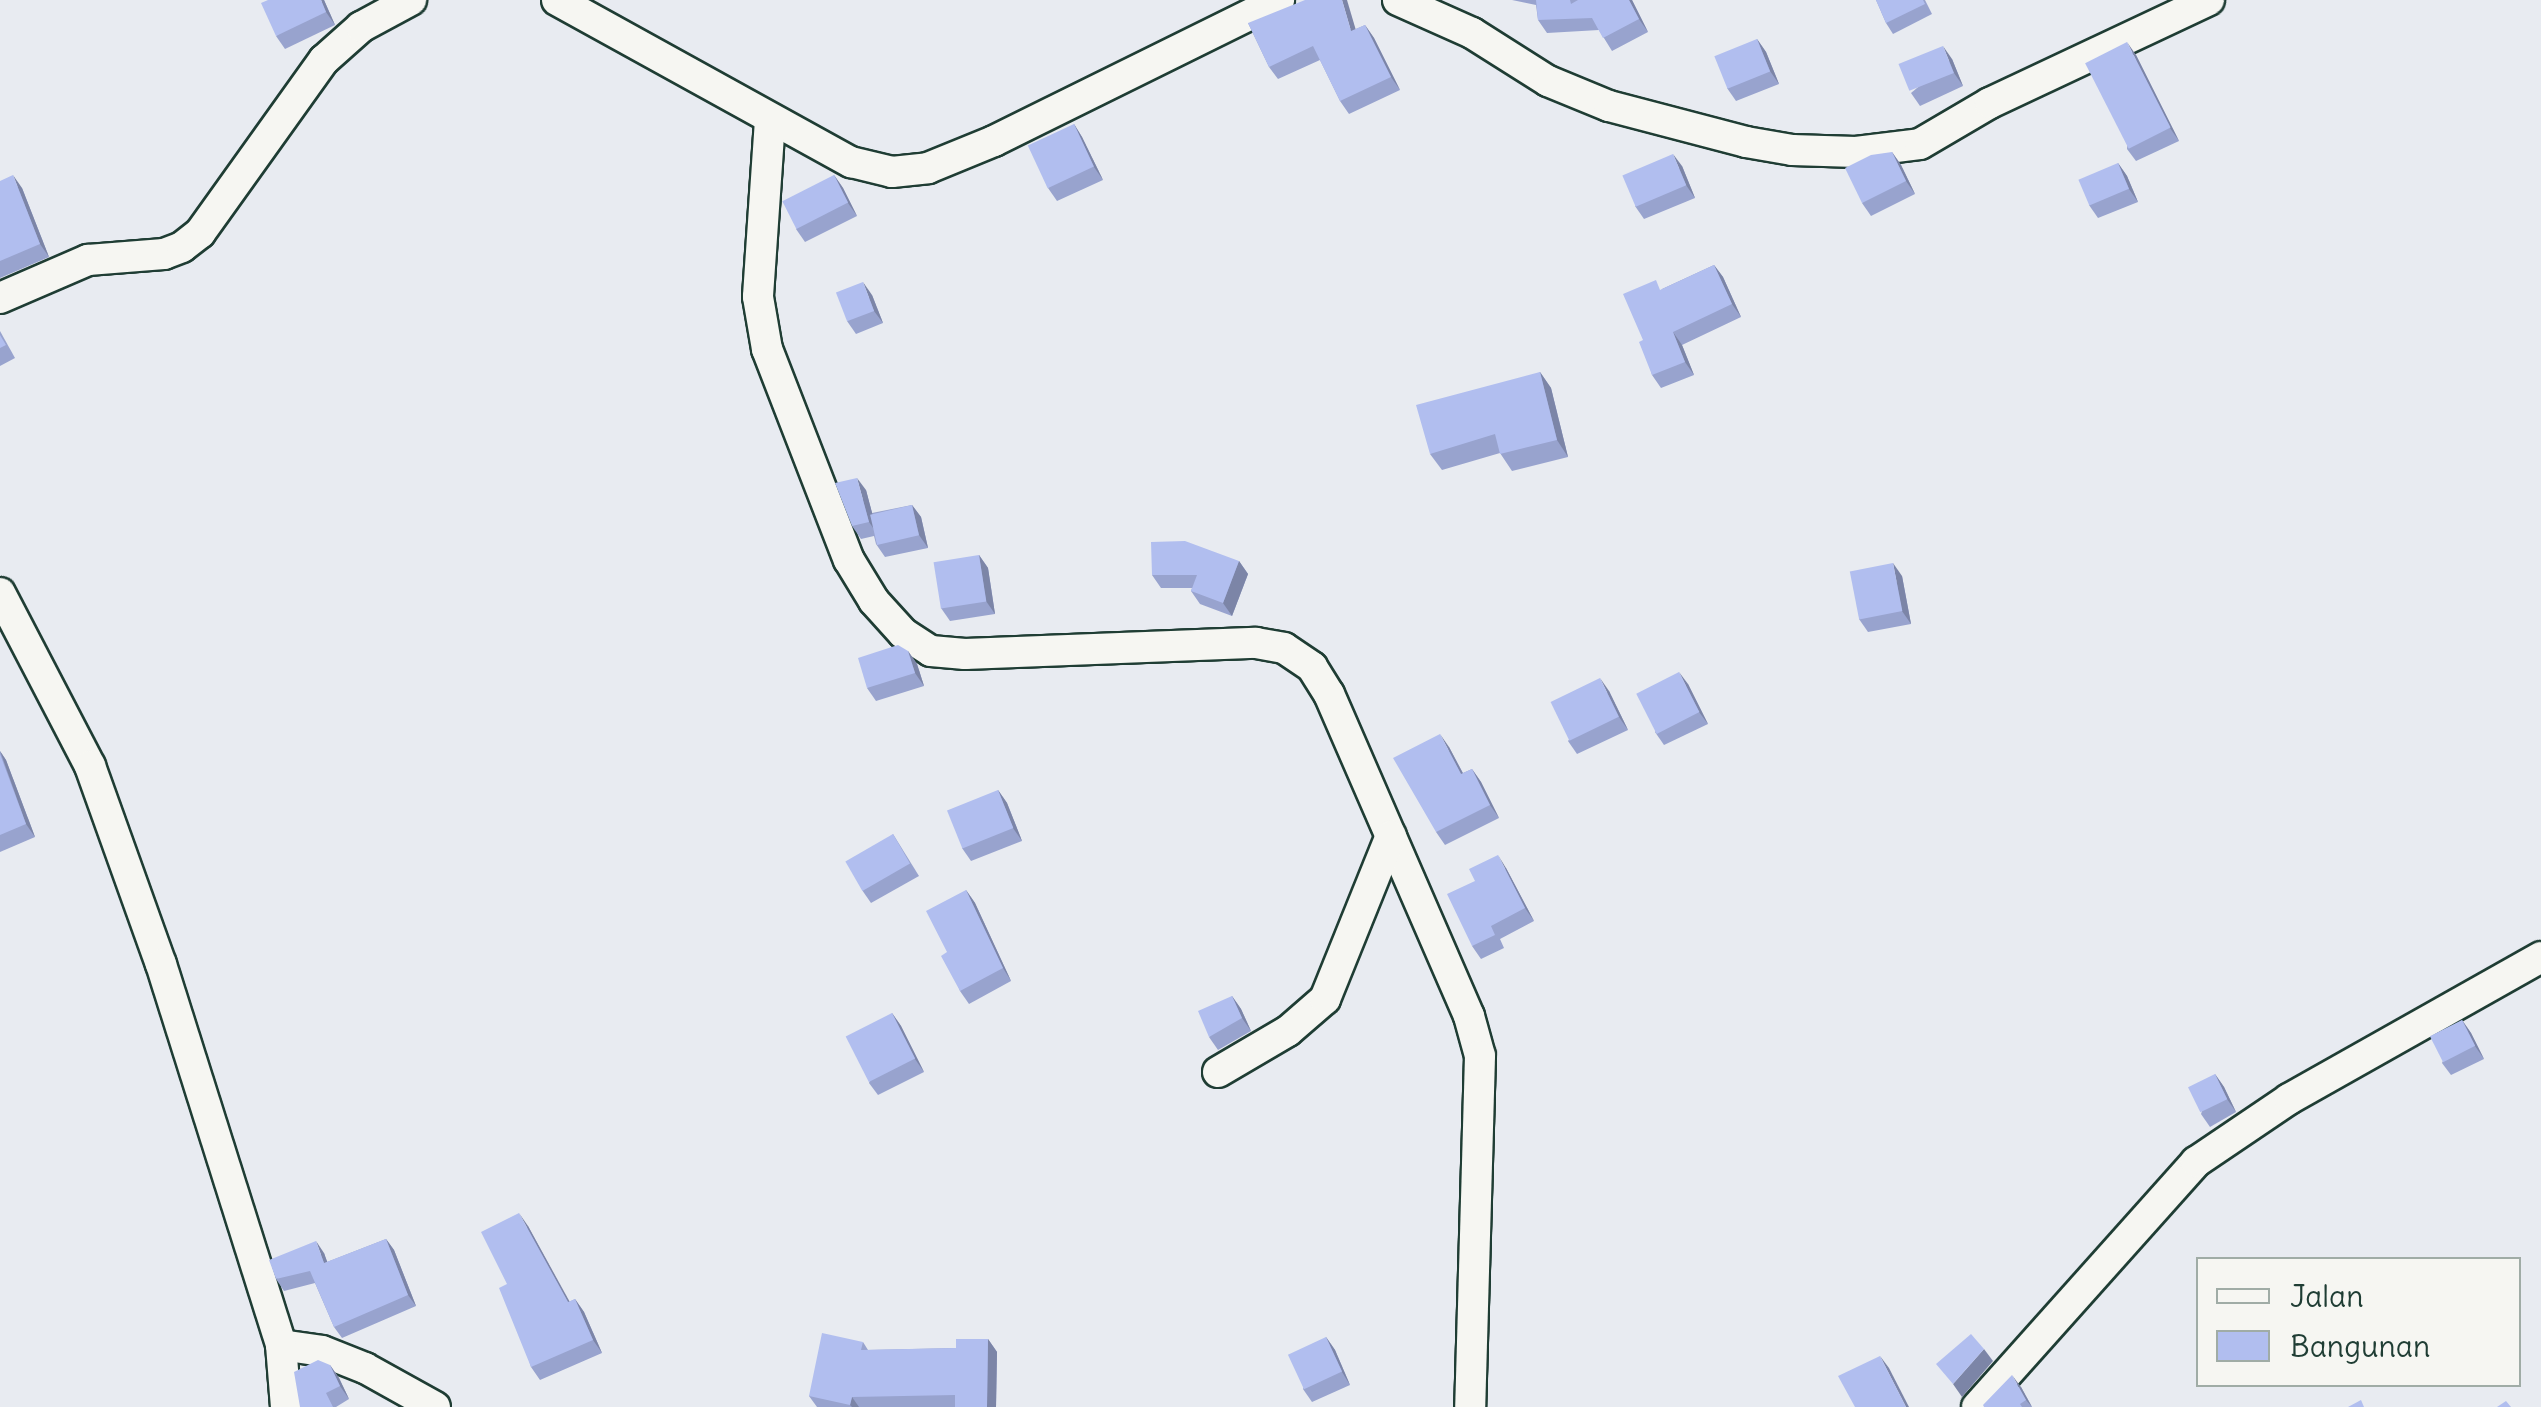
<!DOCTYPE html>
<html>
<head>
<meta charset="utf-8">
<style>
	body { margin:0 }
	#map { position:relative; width:2541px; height:1407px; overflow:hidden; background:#e8ebf1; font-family:Delius,sans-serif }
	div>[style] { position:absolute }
	.roads { filter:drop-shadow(2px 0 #1f3d34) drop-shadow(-2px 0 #1f3d34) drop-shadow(0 2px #1f3d34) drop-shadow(0 -2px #1f3d34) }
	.street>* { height:30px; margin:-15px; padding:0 15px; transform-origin:15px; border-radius:15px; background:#f6f6f2 }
	.wall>* { inset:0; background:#98a3ce }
	.shaded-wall>* { inset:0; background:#7c85a7 }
	.building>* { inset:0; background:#b1beef; transform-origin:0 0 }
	span { translate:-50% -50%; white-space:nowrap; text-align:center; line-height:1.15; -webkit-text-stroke:9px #f6f6f2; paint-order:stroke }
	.legend { position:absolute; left:2196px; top:1257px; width:325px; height:130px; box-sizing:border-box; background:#f6f6f2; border:2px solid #a0aca6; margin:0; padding:12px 18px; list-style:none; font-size:30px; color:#1f3d34 }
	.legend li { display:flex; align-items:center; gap:20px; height:50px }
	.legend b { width:50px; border:2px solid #a0aca6 }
</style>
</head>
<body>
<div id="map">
	<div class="roads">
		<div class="street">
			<div style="left:557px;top:0;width:336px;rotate:28.9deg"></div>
			<div style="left:851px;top:162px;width:42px;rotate:13.7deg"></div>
			<div style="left:892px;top:172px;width:36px;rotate:-6deg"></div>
			<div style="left:928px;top:168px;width:71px;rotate:-22.2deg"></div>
			<div style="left:994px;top:141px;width:318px;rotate:-26.3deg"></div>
			<div style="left:1398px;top:0;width:81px;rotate:24deg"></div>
			<div style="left:1472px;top:33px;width:90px;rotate:32.3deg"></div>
			<div style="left:1548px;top:81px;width:66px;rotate:22.3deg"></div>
			<div style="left:1609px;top:106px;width:142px;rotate:14.7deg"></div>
			<div style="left:1746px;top:142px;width:47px;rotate:9.9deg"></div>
			<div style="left:1792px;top:150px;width:64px;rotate:1.8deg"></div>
			<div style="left:1856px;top:152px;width:64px;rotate:-7.1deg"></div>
			<div style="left:1920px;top:144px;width:81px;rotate:-30.4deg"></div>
			<div style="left:1990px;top:103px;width:242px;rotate:-25.2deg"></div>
			<div style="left:770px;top:120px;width:177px;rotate:93.9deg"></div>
			<div style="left:758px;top:297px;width:53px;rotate:80.2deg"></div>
			<div style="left:767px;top:349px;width:226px;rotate:68.8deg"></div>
			<div style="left:849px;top:560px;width:48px;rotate:58.6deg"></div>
			<div style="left:874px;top:601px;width:43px;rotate:47.8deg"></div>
			<div style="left:903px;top:633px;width:33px;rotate:33deg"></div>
			<div style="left:931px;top:651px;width:34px;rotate:5deg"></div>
			<div style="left:965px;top:654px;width:291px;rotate:-2.2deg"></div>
			<div style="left:1256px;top:643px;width:28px;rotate:10deg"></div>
			<div style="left:1284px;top:648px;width:34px;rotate:34deg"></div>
			<div style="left:1312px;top:667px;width:32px;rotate:58deg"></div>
			<div style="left:1329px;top:694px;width:351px;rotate:66.5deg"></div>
			<div style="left:1469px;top:1016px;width:41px;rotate:74.6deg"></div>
			<div style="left:1480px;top:1056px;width:351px;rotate:91.6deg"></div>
			<div style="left:0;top:298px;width:96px;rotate:-23.4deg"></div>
			<div style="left:88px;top:260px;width:76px;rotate:-4.5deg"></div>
			<div style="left:164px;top:254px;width:19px;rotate:-21deg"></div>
			<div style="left:182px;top:247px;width:23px;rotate:-38deg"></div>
			<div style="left:200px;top:233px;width:213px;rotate:-54.4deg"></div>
			<div style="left:324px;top:60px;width:50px;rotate:-41.7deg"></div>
			<div style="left:361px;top:27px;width:57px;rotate:-28.4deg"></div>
			<div style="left:0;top:593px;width:195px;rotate:62.5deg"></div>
			<div style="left:90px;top:766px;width:210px;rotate:70.3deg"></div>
			<div style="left:161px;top:964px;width:399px;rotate:72.5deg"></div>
			<div style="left:281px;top:1345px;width:41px;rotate:8.3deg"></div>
			<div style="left:322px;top:1351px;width:46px;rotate:21.6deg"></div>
			<div style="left:365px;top:1368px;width:80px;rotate:29.1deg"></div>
			<div style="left:1218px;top:1072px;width:81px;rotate:-30.4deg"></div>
			<div style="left:1288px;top:1031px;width:49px;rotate:-40.9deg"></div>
			<div style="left:1325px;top:999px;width:176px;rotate:-68deg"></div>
			<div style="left:281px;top:1345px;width:62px;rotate:85.4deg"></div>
			<div style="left:1977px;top:1407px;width:329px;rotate:-48.2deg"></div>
			<div style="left:2196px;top:1162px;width:112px;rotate:-34.1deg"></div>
			<div style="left:2289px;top:1099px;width:289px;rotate:-29.4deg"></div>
		</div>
	</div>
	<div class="wall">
		<div style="clip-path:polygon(324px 0,335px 25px,285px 49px,276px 36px)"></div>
		<div style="clip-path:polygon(1512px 0,1632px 0,1648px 32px,1612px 51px,1599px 30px,1547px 33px,1538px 20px,1536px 5px)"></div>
		<div style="clip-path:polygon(1876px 0,1925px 0,1932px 14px,1893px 34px,1886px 23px)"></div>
		<div style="clip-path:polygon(1248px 23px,1356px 29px,1365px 25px,1374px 38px,1400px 90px,1349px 114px,1340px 101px,1320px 60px,1278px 79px,1269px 67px)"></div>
		<div style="clip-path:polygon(1757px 39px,1766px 52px,1779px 84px,1736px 101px,1727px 88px)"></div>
		<div style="clip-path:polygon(2136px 55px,2179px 141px,2136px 161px,2127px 149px)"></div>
		<div style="clip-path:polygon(1952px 59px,1963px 86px,1920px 106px,1911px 93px)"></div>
		<div style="clip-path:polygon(1074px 124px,1082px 137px,1103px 180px,1057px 201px,1048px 188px)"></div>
		<div style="clip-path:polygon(1892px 152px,1901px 165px,1915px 194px,1871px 216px,1862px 203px)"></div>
		<div style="clip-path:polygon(2118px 163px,2127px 176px,2138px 202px,2098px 218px,2089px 205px)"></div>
		<div style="clip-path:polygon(1682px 166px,1695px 198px,1644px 219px,1635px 206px)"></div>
		<div style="clip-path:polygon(834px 175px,843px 188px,857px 216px,805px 242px,796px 229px)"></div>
		<div style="clip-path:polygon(0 181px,22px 188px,49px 257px,0 278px)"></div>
		<div style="clip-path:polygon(1714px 265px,1723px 277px,1741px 317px,1682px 345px,1694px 375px,1661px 388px,1652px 375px,1643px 340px,1662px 289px)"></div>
		<div style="clip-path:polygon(872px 295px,883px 323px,856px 334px,847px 321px)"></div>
		<div style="clip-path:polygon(0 331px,15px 358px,0 366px)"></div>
		<div style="clip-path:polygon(1540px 372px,1551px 388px,1568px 457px,1512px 471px,1500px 453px,1442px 470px,1430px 454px)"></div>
		<div style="clip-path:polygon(866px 490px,872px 513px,912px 505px,921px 517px,928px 548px,885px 557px,876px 544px,874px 536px,861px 539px,852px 526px)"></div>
		<div style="clip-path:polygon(979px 555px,988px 568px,995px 614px,950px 621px,941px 608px)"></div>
		<div style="clip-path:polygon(1239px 561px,1248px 574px,1232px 616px,1200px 604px,1191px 591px,1192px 588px,1161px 588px,1152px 575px)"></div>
		<div style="clip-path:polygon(1902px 576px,1911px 624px,1868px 632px,1859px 619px)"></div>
		<div style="clip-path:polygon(908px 651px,917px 664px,924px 686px,876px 701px,867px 688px)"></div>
		<div style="clip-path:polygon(1688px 684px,1708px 724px,1664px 745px,1655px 732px)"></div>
		<div style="clip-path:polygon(1609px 691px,1628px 730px,1577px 754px,1568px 741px)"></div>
		<div style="clip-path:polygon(1449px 747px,1463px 773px,1472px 769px,1481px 782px,1499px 818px,1445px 845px,1436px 832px)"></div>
		<div style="clip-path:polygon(0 751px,6px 760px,35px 837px,0 852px)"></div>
		<div style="clip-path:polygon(998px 790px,1007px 803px,1022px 841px,971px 861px,962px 848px)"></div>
		<div style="clip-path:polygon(893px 834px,919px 876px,871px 903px,862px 890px)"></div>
		<div style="clip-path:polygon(1506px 868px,1534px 921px,1500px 939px,1504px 948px,1481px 959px,1472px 946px)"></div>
		<div style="clip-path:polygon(966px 890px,975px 903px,1011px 981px,969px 1004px,960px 991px,947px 952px)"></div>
		<div style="clip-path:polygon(1232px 996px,1241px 1009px,1251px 1031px,1218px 1050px,1209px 1037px)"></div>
		<div style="clip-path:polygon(892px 1013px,901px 1026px,924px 1072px,878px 1095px,869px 1083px)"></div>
		<div style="clip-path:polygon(2462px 1020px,2471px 1033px,2484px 1059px,2451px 1075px,2442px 1063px)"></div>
		<div style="clip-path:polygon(2215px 1074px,2224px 1087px,2236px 1112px,2210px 1127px,2201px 1114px)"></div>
		<div style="clip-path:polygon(528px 1226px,569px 1302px,575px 1299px,584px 1312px,602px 1353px,540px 1380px,531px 1367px,507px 1284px)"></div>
		<div style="clip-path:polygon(386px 1239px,394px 1250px,416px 1306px,342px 1338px,334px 1327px,315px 1283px,284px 1291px,276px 1279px,324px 1253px,327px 1262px)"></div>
		<div style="clip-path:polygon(1326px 1337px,1335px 1350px,1350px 1385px,1312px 1402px,1303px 1389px)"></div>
		<div style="clip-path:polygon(988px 1339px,997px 1352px,996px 1407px,817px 1407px,809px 1396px,863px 1342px,868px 1350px,956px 1348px)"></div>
		<div style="clip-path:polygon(330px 1365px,339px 1378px,349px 1399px,336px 1407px,300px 1407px)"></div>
		<div style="clip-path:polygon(2021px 1387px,2032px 1407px,1984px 1407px)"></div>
	</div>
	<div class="shaded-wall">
		<div style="clip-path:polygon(321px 0,324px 0,335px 25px,326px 12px)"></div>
		<div style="clip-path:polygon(1342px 0,1347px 0,1360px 44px,1351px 31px)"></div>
		<div style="clip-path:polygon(1629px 0,1632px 0,1648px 32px,1639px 19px)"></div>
		<div style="clip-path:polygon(1365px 25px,1374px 38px,1400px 90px,1391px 77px)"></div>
		<div style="clip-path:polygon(1757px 39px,1766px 52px,1779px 84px,1770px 71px)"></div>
		<div style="clip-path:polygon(2127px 42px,2136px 55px,2179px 141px,2170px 128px)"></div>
		<div style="clip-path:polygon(1943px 46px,1952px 59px,1963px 86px,1954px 73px)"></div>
		<div style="clip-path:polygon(1074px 124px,1082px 137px,1103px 180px,1094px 167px)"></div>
		<div style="clip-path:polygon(1892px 152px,1901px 165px,1915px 194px,1906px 181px)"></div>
		<div style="clip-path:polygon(1673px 154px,1682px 166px,1695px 198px,1686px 185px)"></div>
		<div style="clip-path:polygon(2118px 163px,2127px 176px,2138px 202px,2129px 189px)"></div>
		<div style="clip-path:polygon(13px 175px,22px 188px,49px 257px,40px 244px)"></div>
		<div style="clip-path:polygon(834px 175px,843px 188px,857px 216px,848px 203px)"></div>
		<div style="clip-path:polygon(1714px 265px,1723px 277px,1741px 317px,1732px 304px)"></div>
		<div style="clip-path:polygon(863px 282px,872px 295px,883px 323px,874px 311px)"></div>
		<div style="clip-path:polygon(1673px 332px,1682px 345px,1694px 375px,1685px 362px)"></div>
		<div style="clip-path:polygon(1540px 372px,1551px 388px,1568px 457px,1557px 440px)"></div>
		<div style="clip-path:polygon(857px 478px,866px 490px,878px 535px,869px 522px)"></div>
		<div style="clip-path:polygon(912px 505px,921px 517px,928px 548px,919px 535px)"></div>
		<div style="clip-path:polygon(979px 555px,988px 568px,995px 614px,986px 601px)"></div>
		<div style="clip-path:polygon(1239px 561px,1248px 574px,1232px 616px,1223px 603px)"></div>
		<div style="clip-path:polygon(1893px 563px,1902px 576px,1911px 624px,1902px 611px)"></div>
		<div style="clip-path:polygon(908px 651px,917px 664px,924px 686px,915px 673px)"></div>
		<div style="clip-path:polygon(1679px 672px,1688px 684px,1708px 724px,1699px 712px)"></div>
		<div style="clip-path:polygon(1600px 678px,1609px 691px,1628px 730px,1619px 717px)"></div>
		<div style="clip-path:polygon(1440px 734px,1449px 747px,1470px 787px,1461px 774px)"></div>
		<div style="clip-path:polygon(0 751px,6px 760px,35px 837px,26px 824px)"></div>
		<div style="clip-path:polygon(1472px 769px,1481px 782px,1499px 818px,1490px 805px)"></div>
		<div style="clip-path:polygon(998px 790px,1007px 803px,1022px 841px,1013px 828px)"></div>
		<div style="clip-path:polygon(1498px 855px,1506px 868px,1534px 921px,1525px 908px)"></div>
		<div style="clip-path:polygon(966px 890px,975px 903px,1011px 981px,1003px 968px)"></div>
		<div style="clip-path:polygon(1232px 996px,1241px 1009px,1251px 1031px,1242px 1018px)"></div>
		<div style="clip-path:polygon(892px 1013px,901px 1026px,924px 1072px,915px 1059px)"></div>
		<div style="clip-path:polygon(2462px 1020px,2471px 1033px,2484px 1059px,2475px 1046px)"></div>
		<div style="clip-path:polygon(2215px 1074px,2224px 1087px,2236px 1112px,2227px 1099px)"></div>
		<div style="clip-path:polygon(519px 1213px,528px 1226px,577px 1315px,568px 1302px)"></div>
		<div style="clip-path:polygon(386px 1239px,394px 1250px,416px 1306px,408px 1295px)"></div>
		<div style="clip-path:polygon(316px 1241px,324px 1253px,332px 1275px,324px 1263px)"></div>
		<div style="clip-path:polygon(575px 1299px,584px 1312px,602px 1353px,593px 1340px)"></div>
		<div style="clip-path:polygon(1326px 1337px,1335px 1350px,1350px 1385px,1342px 1372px)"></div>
		<div style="clip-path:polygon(988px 1339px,997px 1352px,996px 1407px,987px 1407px)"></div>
		<div style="clip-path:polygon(1984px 1349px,1993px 1361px,1962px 1397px,1953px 1384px)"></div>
		<div style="clip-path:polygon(1880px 1356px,1889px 1368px,1909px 1407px,1906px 1407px)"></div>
		<div style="clip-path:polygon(330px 1365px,339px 1378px,349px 1399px,340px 1386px)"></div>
		<div style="clip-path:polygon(2012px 1375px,2021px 1387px,2032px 1407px,2026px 1400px)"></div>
		<div style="clip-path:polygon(852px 1397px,859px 1407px,852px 1407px,850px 1405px)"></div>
	</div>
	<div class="building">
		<div style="clip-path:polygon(268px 0,321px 0,326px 12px,276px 36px,261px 3px)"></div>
		<div style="clip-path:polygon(1305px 0,1342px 0,1351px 31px,1365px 25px,1391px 77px,1340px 101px,1313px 46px,1269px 67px,1248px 23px)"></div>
		<div style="clip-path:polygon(1536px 0,1570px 0,1571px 4px,1578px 0,1629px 0,1639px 19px,1603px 38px,1592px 18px,1538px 20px)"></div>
		<div style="clip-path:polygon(1876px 0,1923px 0,1925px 4px,1886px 23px)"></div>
		<div style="left:1757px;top:39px;width:35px;height:46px;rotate:68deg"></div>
		<div style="left:2127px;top:42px;width:96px;height:47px;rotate:63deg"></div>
		<div style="left:1943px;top:46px;width:29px;height:48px;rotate:68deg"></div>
		<div style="left:1074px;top:124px;width:47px;height:51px;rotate:65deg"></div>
		<div style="clip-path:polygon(1892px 152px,1906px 181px,1862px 203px,1845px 168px,1871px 155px)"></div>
		<div style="left:1673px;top:154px;width:34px;height:55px;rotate:67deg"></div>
		<div style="left:2118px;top:163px;width:28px;height:43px;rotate:67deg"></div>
		<div style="clip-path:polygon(13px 175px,40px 244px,0 261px,0 181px)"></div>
		<div style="left:834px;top:175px;width:31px;height:58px;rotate:63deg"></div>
		<div style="clip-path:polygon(1714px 265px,1732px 304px,1673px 332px,1685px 362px,1652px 375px,1639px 342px,1643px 340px,1623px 294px,1656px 280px,1660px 290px)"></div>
		<div style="left:863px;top:282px;width:31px;height:29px;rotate:69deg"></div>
		<div style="clip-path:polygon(0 335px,6px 345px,0 348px)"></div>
		<div style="clip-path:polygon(1540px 372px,1557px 440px,1500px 454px,1495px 434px,1430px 454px,1416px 405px)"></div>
		<div style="clip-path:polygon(857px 478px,869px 522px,852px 526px,835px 483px)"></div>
		<div style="left:912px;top:505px;width:31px;height:43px;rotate:77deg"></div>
		<div style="clip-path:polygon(1185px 541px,1239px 561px,1223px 603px,1191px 591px,1197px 575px,1152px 575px,1151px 542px)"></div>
		<div style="left:979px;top:555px;width:47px;height:46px;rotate:81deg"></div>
		<div style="left:1893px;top:563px;width:49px;height:44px;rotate:79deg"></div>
		<div style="clip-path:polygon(898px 645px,908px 651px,915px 673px,867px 688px,858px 658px)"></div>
		<div style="left:1679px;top:672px;width:45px;height:48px;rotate:63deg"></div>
		<div style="left:1600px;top:678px;width:43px;height:55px;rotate:64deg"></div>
		<div style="clip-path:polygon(1440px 734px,1461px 774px,1472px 769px,1490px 805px,1436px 832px,1393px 758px)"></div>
		<div style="clip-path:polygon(0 754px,26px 824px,0 835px)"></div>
		<div style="left:998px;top:790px;width:41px;height:55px;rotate:68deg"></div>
		<div style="left:893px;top:834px;width:34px;height:55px;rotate:60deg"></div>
		<div style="clip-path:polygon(1498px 855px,1525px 908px,1491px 926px,1495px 935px,1472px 946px,1447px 894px,1475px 881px,1469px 869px)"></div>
		<div style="clip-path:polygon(966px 890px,1003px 968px,960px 991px,941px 956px,947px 952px,926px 911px)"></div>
		<div style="clip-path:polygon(1232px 996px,1242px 1018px,1209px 1037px,1198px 1011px)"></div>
		<div style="left:892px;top:1013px;width:51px;height:52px;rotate:63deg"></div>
		<div style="left:2462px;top:1020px;width:29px;height:36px;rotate:63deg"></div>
		<div style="left:2215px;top:1074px;width:28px;height:30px;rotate:64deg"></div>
		<div style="clip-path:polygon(519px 1213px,568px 1302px,575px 1299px,593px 1340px,531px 1367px,499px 1288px,507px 1284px,481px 1232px)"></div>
		<div style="clip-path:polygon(386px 1239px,408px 1295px,334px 1327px,310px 1271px,276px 1279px,269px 1260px,316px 1241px,324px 1263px)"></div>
		<div style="clip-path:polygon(822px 1333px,863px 1342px,861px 1350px,956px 1348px,956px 1339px,988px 1339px,987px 1407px,955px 1407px,955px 1395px,852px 1397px,850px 1405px,809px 1396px)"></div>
		<div style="clip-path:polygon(1971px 1334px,1984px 1349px,1953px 1384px,1936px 1364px)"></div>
		<div style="left:1326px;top:1337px;width:38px;height:42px;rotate:65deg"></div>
		<div style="clip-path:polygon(1880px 1356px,1906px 1407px,1855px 1407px,1838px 1376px)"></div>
		<div style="clip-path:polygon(318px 1360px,330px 1365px,340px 1386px,326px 1393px,333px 1407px,300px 1407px,294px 1372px)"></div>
		<div style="clip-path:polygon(2012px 1375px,2026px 1400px,2020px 1404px,2022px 1407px,1984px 1407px,1983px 1405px)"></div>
		<div style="clip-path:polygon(2361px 1400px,2364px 1407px,2348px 1407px)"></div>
		<div style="clip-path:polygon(2506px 1401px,2511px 1407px,2497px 1407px)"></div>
	</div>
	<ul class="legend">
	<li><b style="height:12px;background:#f6f6f2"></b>Jalan</li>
	<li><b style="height:28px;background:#b1beef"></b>Bangunan</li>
	</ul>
</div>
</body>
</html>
